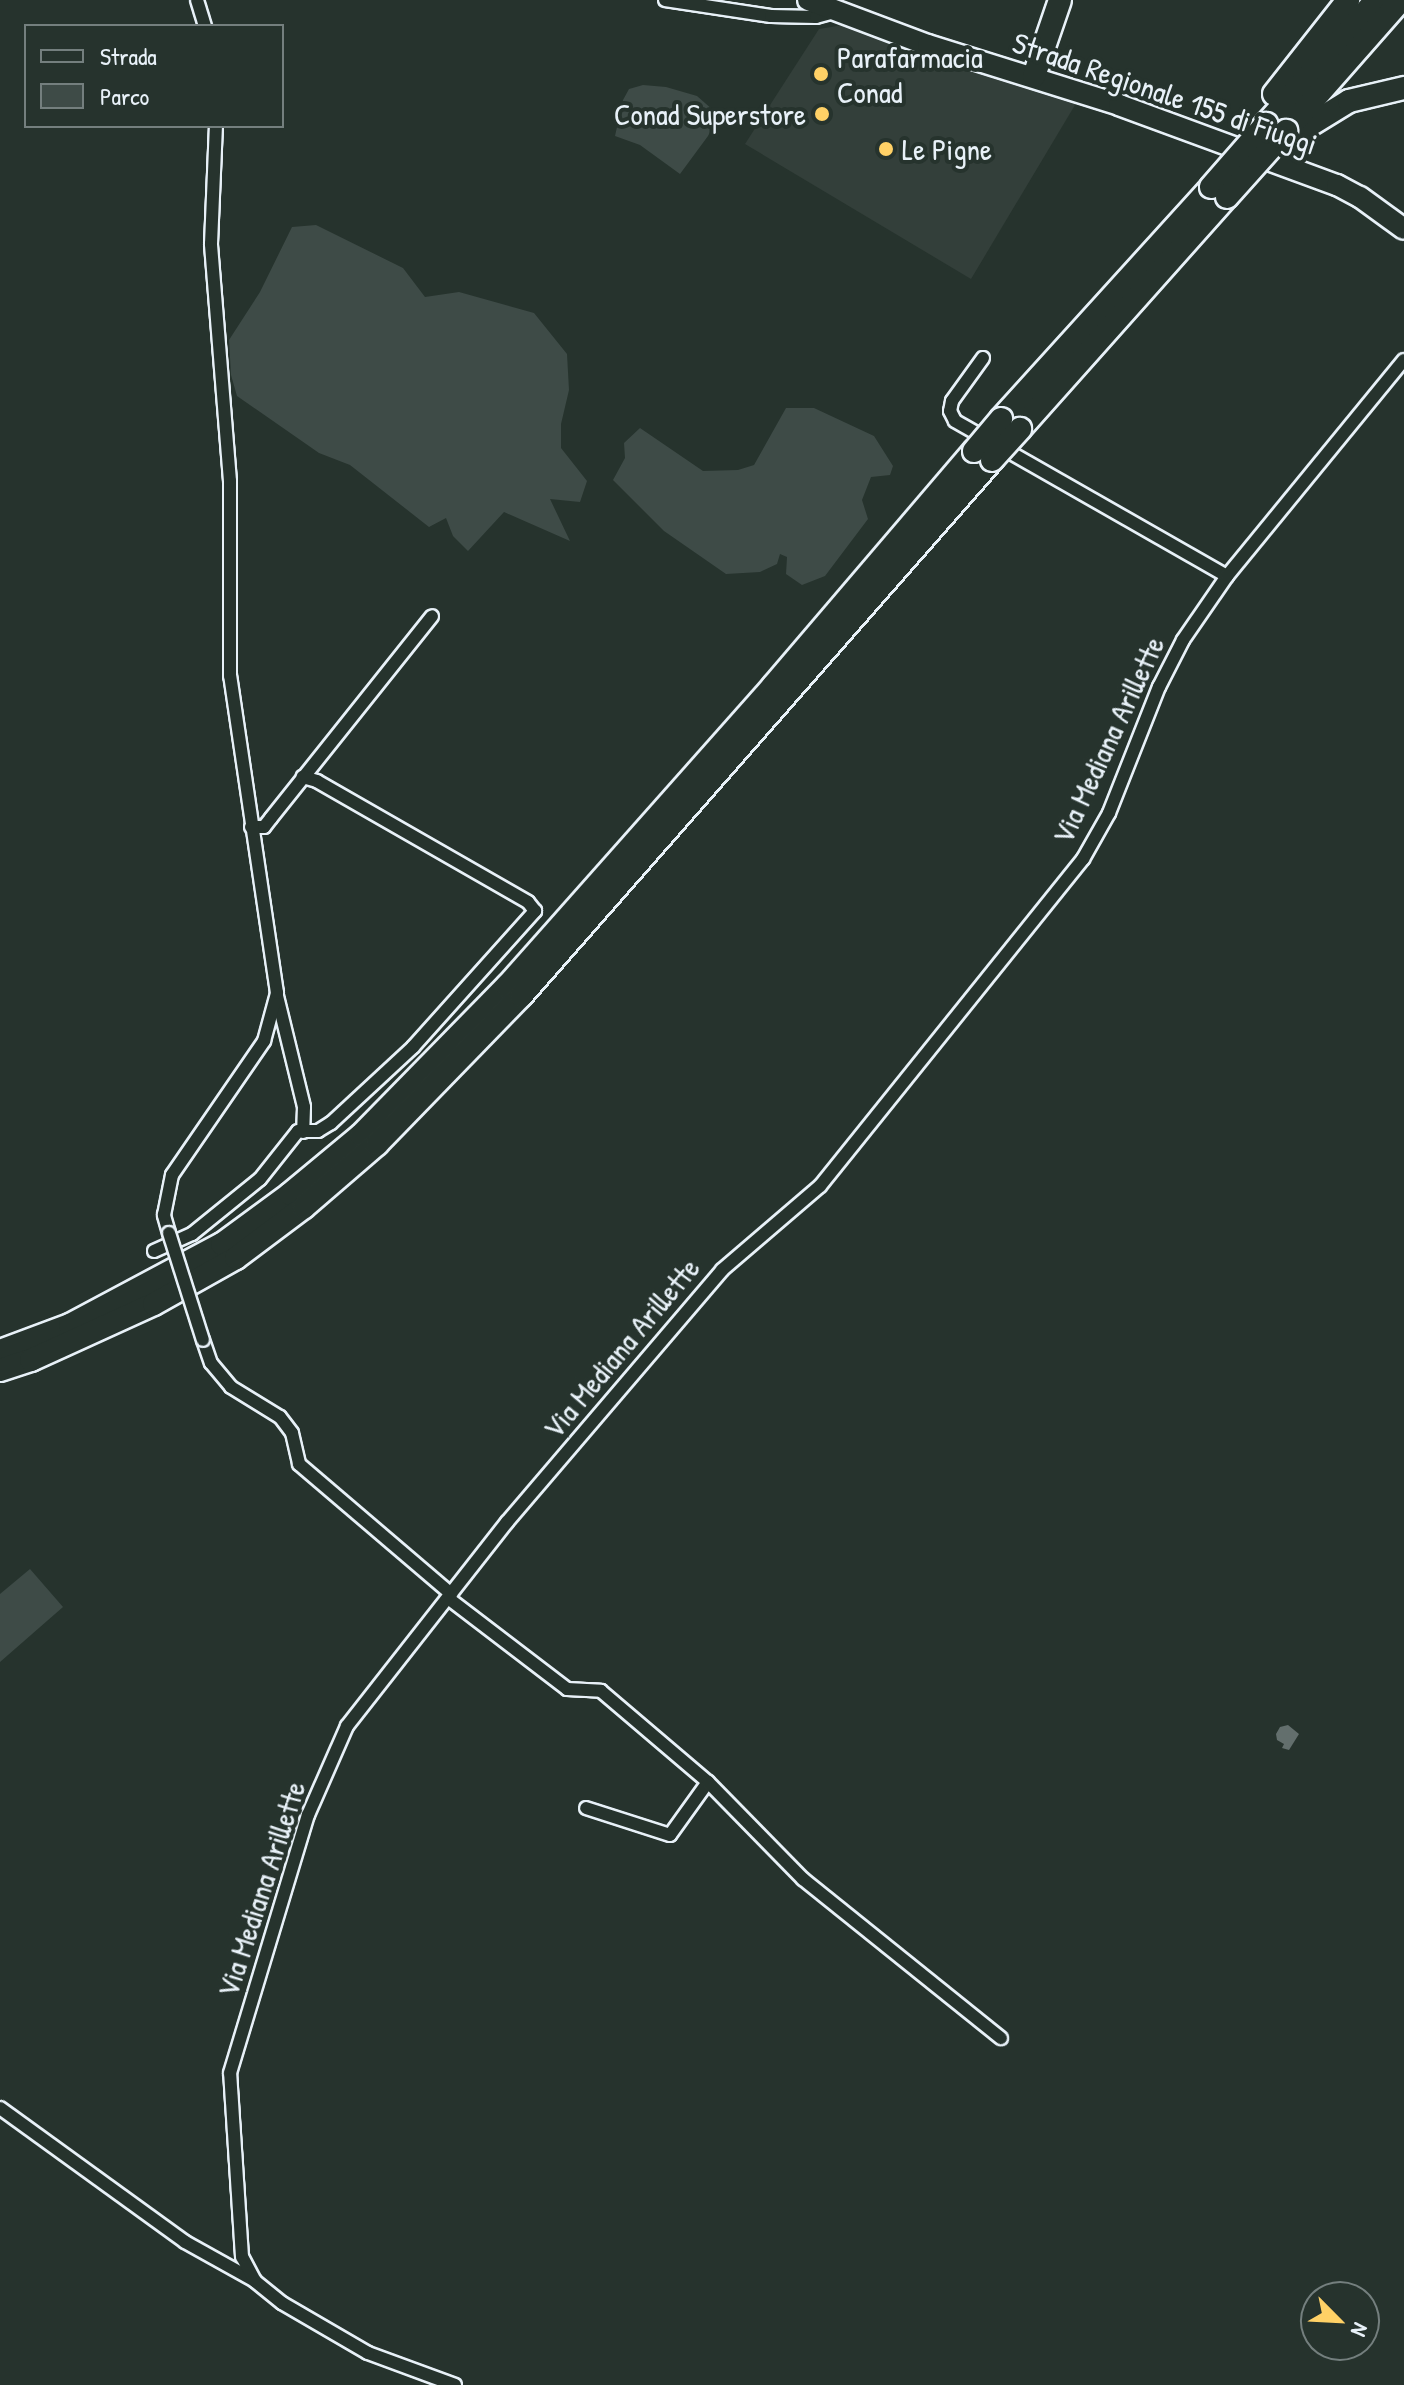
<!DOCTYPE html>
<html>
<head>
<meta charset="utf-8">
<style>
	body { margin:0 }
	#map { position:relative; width:1404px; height:2385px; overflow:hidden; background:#26332d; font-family:"Patrick Hand",sans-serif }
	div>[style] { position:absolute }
	.built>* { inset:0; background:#333f3a }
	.green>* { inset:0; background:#3e4b47 }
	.water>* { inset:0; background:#636f6d }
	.roads { filter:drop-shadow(2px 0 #e8f1f8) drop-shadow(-2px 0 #e8f1f8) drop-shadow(0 2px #e8f1f8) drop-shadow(0 -2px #e8f1f8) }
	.street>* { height:12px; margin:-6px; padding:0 6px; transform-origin:6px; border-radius:6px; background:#26332d }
	.primary>* { height:20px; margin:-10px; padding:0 10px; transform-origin:10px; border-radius:10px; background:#26332d }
	.highway>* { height:22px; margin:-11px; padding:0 11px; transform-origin:11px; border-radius:11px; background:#26332d }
	.bridges { filter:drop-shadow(2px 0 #e8f1f8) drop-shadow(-2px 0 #e8f1f8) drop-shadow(0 2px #e8f1f8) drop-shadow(0 -2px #e8f1f8) }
	.street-bridge>* { height:12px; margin:-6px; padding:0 6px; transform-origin:6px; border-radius:6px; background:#26332d }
	.highway-bridge>* { height:22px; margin:-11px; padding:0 11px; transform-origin:11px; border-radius:11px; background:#26332d }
	.dots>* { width:22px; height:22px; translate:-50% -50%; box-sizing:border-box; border:4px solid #26332d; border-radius:50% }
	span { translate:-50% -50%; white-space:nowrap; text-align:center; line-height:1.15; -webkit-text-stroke:8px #26332d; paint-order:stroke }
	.poi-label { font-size:30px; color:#e8f1f8 }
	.left { translate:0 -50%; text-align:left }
	.right { translate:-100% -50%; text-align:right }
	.street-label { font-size:30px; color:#e8f1f8 }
	.legend { position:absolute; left:24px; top:24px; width:260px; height:104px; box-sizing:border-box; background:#26332d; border:2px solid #747f7e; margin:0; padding:10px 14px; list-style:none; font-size:24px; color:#e8f1f8 }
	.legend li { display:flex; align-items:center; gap:16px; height:40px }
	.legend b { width:40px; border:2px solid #747f7e }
	.north { position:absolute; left:1300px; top:2281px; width:80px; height:80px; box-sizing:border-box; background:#26332d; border:2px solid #747f7e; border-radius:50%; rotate:114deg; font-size:22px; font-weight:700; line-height:32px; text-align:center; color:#e8f1f8 }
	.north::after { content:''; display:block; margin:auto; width:28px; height:36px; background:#ffd166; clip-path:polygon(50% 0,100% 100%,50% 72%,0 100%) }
</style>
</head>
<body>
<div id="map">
	<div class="built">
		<div style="clip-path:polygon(843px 25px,1078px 100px,971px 279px,745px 144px,819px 29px)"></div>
	</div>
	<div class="green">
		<div style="clip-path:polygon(643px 85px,666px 87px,697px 96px,713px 110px,714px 124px,708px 136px,680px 174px,640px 145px,615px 136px,623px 100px,629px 89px)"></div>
		<div style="clip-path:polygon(316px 225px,403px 268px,425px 297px,459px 292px,534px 313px,567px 354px,569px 390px,561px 424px,561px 448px,587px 481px,580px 502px,550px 499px,570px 541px,504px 512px,468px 551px,453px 536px,446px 518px,429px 527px,350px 465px,319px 453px,237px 396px,231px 375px,229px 340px,260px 292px,292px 227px)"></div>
		<div style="clip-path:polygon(786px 408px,814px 408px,874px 436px,893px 466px,890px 475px,871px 477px,862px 500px,868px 519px,825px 576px,802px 585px,786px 574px,787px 557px,780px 554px,777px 564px,760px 572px,726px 574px,664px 531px,613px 480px,625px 458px,624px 443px,640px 428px,703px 471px,738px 470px,754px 465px)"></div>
		<div style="clip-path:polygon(30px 1569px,63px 1607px,0 1662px,0 1594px)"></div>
	</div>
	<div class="water">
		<div style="clip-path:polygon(1288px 1725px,1299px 1734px,1289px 1750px,1282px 1748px,1284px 1744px,1277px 1740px,1276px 1734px,1280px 1727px)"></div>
	</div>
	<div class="roads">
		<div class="street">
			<div style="left:197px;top:0;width:27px;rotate:73deg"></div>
			<div style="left:665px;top:0;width:107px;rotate:8.6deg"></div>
			<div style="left:771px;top:16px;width:45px;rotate:1.3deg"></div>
			<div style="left:816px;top:17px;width:20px;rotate:-15deg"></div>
			<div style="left:983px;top:358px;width:53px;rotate:125.8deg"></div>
			<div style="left:952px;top:401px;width:10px;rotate:101deg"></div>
			<div style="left:950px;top:411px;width:11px;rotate:63deg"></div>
			<div style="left:955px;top:421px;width:313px;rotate:29.7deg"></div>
			<div style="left:251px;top:827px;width:13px"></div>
			<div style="left:264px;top:827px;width:11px;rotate:-52deg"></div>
			<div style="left:271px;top:818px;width:258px;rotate:-51.4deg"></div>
			<div style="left:277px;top:996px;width:114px;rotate:76.3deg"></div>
			<div style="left:304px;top:1107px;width:25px;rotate:92deg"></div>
			<div style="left:169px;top:1233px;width:19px;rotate:-106deg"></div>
			<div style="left:164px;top:1215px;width:41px;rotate:-78.7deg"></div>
			<div style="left:172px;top:1175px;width:163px;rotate:-55.5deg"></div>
			<div style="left:264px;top:1041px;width:50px;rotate:-74.8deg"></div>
			<div style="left:277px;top:993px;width:320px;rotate:-98.4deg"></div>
			<div style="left:230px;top:676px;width:195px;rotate:-90deg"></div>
			<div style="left:230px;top:481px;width:238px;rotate:-94.6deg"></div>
			<div style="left:211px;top:244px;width:118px;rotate:-87.6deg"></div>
			<div style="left:154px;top:1251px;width:42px;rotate:-24.1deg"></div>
			<div style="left:192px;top:1234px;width:87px;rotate:-39deg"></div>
			<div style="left:260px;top:1179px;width:61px;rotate:-51.6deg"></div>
			<div style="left:298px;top:1131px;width:20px"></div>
			<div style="left:318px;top:1131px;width:15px;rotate:-32deg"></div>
			<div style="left:331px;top:1123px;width:112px;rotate:-42.8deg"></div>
			<div style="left:413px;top:1047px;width:183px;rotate:-48.1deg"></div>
			<div style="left:535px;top:911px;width:11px;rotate:-128deg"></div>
			<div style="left:528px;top:902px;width:243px;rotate:-150.2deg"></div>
			<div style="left:317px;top:781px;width:15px;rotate:-164deg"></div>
			<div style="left:203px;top:1340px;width:24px;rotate:71deg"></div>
			<div style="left:211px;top:1363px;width:31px;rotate:50deg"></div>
			<div style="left:231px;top:1387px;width:57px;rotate:31.5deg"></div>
			<div style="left:280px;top:1417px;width:20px;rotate:53deg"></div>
			<div style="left:292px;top:1433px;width:32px;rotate:77deg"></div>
			<div style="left:299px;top:1464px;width:200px;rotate:40.5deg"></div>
			<div style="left:448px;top:1598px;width:150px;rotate:37.4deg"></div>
			<div style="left:567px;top:1689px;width:34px;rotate:3deg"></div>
			<div style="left:601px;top:1691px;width:140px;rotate:40.4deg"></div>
			<div style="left:708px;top:1782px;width:65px;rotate:125.6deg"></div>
			<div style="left:670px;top:1835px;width:88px;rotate:-162.2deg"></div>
			<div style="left:708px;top:1782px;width:136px;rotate:45.6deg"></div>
			<div style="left:803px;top:1879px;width:254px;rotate:38.8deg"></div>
			<div style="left:0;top:2108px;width:228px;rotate:35.9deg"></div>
			<div style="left:185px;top:2242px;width:80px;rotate:29.1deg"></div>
			<div style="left:455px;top:2385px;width:93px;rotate:-159.8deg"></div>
			<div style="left:368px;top:2353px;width:99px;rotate:-149.8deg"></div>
			<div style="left:282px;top:2303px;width:35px;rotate:-141deg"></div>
			<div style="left:255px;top:2281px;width:27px;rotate:-118deg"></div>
			<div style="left:242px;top:2257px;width:184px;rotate:-93.7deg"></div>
			<div style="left:230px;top:2073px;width:270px;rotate:-73.2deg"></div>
			<div style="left:308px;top:1815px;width:97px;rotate:-66.3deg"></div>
			<div style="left:347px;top:1726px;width:259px;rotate:-51.9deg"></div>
			<div style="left:507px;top:1522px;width:331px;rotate:-49.5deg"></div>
			<div style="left:722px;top:1270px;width:129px;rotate:-40.6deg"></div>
			<div style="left:820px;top:1186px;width:420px;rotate:-51.2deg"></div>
			<div style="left:1083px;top:859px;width:53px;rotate:-60.5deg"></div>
			<div style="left:1109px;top:813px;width:136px;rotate:-68.4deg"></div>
			<div style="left:1159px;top:687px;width:53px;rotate:-62.9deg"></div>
			<div style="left:1183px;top:640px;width:78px;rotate:-55.5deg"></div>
			<div style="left:1227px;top:576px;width:279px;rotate:-50.7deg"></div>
		</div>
		<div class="primary">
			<div style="left:808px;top:0;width:128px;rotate:20.6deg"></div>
			<div style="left:928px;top:45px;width:200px;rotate:17.4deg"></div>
			<div style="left:1119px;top:105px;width:232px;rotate:20.2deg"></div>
			<div style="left:1337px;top:185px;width:26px;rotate:28deg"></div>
			<div style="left:1360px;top:197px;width:54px;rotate:36deg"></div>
		</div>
		<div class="highway">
			<div style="left:1034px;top:76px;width:80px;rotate:-71.1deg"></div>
			<div style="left:1274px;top:94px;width:120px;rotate:-51.8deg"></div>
			<div style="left:1266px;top:124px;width:166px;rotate:-48.4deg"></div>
			<div style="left:1302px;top:130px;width:55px;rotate:-31.7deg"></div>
			<div style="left:1349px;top:101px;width:57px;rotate:-13.3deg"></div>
			<div style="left:1286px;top:131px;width:174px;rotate:-48.7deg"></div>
			<div style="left:1001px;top:419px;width:313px;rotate:-47.8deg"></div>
			<div style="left:1020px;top:429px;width:311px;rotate:-48.3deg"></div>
			<div style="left:0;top:1351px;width:75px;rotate:-20.4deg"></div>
			<div style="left:70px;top:1325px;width:172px;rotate:-28.1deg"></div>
			<div style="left:222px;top:1244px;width:84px;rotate:-36.3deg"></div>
			<div style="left:290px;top:1194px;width:92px;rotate:-39.7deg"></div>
			<div style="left:361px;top:1135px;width:209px;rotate:-45.6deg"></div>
			<div style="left:507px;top:986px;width:401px;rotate:-48.4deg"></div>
			<div style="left:773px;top:686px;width:309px;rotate:-49.5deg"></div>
			<div style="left:0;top:1370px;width:33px;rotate:-18deg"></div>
			<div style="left:31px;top:1360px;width:135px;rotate:-24.5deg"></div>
			<div style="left:154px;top:1304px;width:94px;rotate:-29.3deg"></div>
			<div style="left:236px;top:1258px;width:85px;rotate:-36.9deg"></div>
			<div style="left:304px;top:1207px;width:96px;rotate:-40.8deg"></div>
			<div style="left:377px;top:1144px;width:206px;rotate:-45.8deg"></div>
			<div style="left:521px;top:996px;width:714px;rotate:-48.69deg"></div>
		</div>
	</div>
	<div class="bridges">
		<div class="street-bridge">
			<div style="left:169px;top:1233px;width:112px;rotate:72.4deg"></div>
		</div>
		<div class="highway-bridge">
			<div style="left:1211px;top:187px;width:84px;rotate:-48.9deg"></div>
			<div style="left:1227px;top:197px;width:89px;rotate:-48.2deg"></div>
			<div style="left:974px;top:451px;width:42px;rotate:-49.8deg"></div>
			<div style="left:992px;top:460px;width:42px;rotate:-47.9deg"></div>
		</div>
	</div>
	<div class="dots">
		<div style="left:821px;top:74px;background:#ffd166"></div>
		<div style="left:822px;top:114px;background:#ffd166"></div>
		<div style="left:886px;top:149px;background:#ffd166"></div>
	</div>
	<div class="poi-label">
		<span class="left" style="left:837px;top:74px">Parafarmacia<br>Conad</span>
		<span class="right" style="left:806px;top:114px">Conad Superstore</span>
		<span class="left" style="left:902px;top:149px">Le Pigne</span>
	</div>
	<div class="street-label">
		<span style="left:1165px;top:93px;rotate:19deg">Strada Regionale 155 di Fiuggi</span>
		<span style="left:1108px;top:740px;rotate:-65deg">Via Mediana Arillette</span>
		<span style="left:621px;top:1348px;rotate:-50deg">Via Mediana Arillette</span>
		<span style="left:261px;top:1889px;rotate:-72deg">Via Mediana Arillette</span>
	</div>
	<ul class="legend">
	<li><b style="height:10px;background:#26332d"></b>Strada</li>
	<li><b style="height:22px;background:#3e4b47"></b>Parco</li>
	</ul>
	<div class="north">N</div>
</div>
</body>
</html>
